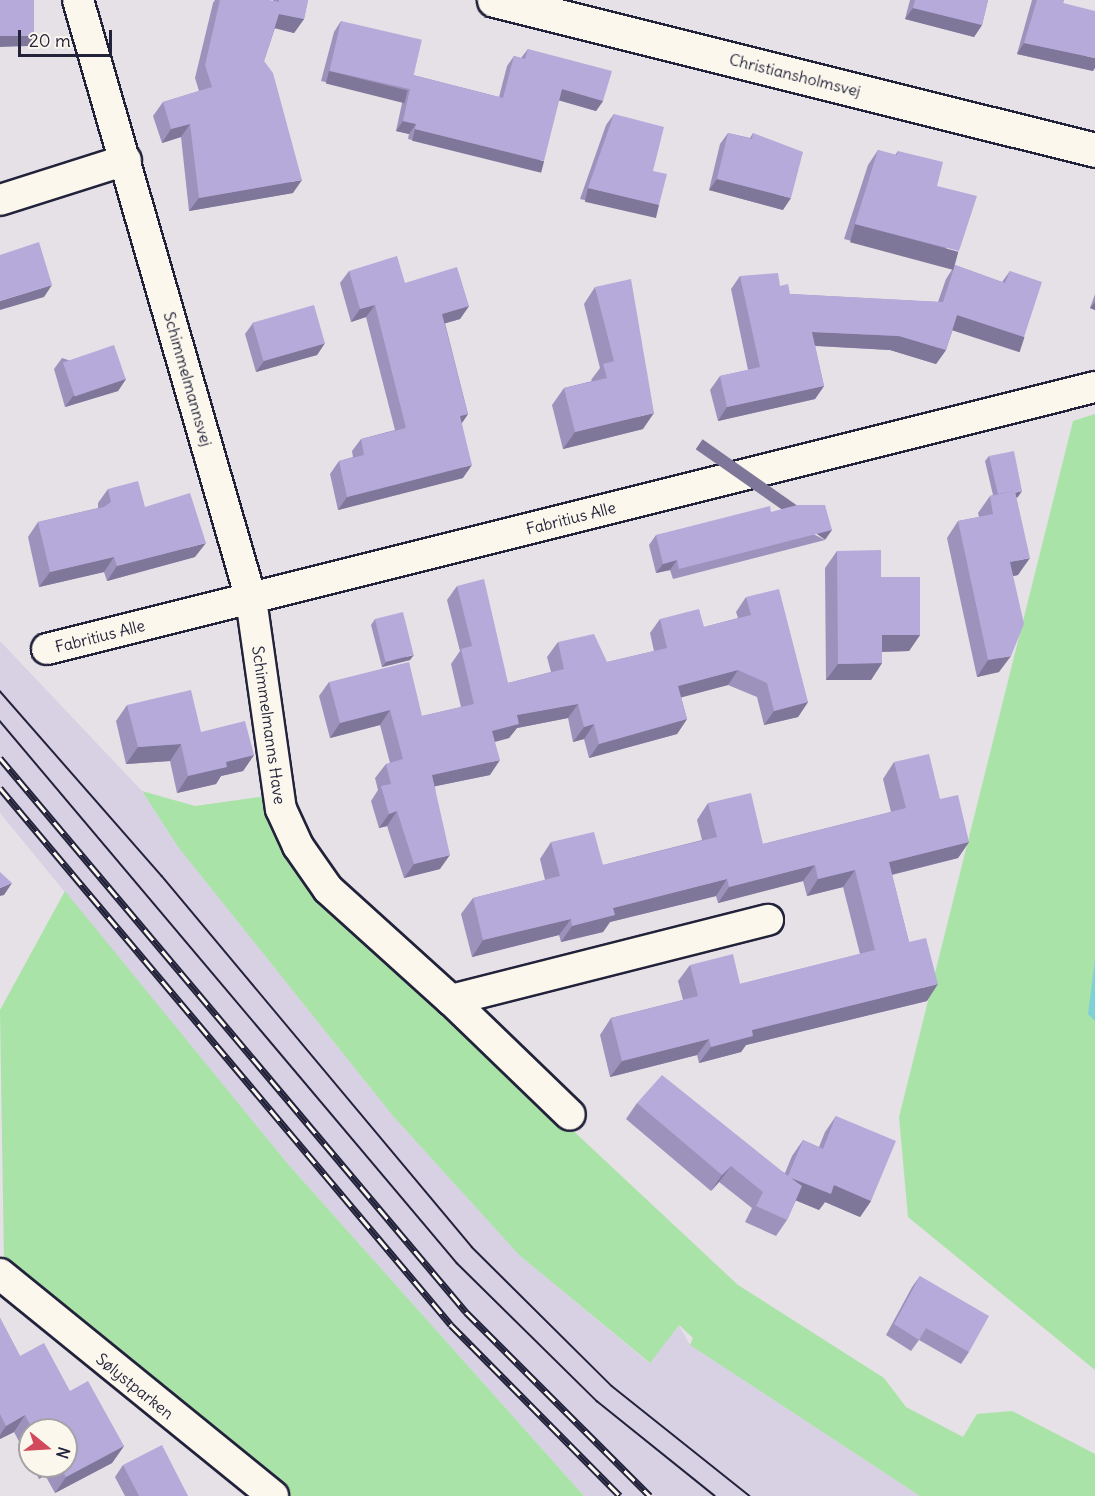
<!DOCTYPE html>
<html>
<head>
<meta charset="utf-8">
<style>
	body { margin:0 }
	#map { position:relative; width:1095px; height:1496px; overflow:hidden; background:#e6e0e7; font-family:Delius,sans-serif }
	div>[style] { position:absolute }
	.built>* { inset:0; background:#d8d0e3 }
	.green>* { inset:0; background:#aae3a8 }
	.water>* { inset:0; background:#7fd1d6 }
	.roads { filter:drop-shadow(2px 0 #22223b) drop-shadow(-2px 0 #22223b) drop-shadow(0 2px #22223b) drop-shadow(0 -2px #22223b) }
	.minor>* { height:30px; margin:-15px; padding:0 15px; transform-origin:15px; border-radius:15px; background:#fbf7ec }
	.tertiary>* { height:33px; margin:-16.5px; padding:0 16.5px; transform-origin:16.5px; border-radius:16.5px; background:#fbf7ec }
	.tram>* { height:1.5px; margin:-0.75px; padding:0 0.75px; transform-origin:0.75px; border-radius:0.75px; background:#22223b }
	.rail>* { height:7px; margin-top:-3.5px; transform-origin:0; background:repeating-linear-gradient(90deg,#fbf7ec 0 14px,#22223b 0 28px); box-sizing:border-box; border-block:2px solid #22223b }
	.wall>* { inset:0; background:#9d92bc }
	.shaded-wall>* { inset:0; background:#7f7799; transform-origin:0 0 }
	.building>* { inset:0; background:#b6aadb; transform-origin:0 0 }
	span { translate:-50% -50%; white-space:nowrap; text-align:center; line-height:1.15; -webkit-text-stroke:4.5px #fbf7ec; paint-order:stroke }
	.street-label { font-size:16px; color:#22223b }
	.north { position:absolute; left:18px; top:1418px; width:60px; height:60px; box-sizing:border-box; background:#fbf7ec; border:2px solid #a4a2a5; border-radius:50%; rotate:108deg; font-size:16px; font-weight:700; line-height:24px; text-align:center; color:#22223b }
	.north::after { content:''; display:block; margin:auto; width:21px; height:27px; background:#d1495b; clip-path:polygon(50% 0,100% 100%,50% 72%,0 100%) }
	.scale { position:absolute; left:18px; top:30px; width:94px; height:27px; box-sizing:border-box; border:3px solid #22223b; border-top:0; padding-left:8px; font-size:18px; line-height:21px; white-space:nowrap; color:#22223b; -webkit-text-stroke:4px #fbf7ec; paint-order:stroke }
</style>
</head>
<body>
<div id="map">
	<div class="built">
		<div style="clip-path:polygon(0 641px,142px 791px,178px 847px,393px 1116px,519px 1255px,649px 1363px,678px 1324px,690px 1345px,920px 1496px,584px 1496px,287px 1163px,0 813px)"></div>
	</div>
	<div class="green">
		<div style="clip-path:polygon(1095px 414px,1095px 1370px,908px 1217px,899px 1117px,1073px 421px)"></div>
		<div style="clip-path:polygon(142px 791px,195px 806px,267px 796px,289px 859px,325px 907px,443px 1009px,738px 1285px,884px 1378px,906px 1407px,963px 1437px,977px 1414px,1012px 1411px,1095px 1454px,1095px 1496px,920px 1496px,690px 1345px,693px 1338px,679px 1325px,650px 1363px,519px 1255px,393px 1116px,178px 847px)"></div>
		<div style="clip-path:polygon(65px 891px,287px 1163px,584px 1496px,284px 1496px,4px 1263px,0 1010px)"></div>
	</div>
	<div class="water">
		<div style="clip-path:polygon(1095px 959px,1095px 1021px,1088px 1014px)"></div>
	</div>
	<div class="roads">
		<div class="minor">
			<div style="left:78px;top:0;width:623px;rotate:73.89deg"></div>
			<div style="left:251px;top:599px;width:212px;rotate:81.9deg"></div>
			<div style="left:281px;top:809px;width:41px;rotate:65.3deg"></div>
			<div style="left:298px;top:846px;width:52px;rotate:55.1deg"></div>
			<div style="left:328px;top:889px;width:166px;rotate:42.1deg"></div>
			<div style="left:451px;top:1000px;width:327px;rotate:-14.2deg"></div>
			<div style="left:0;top:200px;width:132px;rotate:-17.6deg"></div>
			<div style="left:47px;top:649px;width:1080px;rotate:-14.04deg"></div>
			<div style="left:451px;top:1000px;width:165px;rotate:44deg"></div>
			<div style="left:0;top:1274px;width:352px;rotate:39.1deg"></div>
		</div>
		<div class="tertiary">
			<div style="left:494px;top:0;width:619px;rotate:14.01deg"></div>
		</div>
	</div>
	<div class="tram">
		<div style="left:0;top:691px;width:246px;rotate:48.8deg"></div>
		<div style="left:162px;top:876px;width:483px;rotate:50.1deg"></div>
		<div style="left:472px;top:1247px;width:197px;rotate:44.8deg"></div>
		<div style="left:612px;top:1386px;width:176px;rotate:38.6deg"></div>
		<div style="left:0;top:721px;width:709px;rotate:49.86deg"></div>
		<div style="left:457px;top:1263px;width:197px;rotate:44.6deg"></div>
		<div style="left:597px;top:1401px;width:151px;rotate:38.8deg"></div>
	</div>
	<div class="rail">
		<div style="left:0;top:758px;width:724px;rotate:49.93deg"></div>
		<div style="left:466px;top:1312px;width:260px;rotate:45deg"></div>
		<div style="left:0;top:788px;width:701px;rotate:49.97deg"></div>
		<div style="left:451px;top:1325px;width:240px;rotate:45.3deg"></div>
	</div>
	<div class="wall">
		<div style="clip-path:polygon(215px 0,273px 1px,273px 0,308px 0,304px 19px,294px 33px,275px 28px,264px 61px,293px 193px,189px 211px,181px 137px,162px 143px,153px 116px,163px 102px,199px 91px,195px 78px,213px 3px)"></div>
		<div style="clip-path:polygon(910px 0,988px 0,982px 25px,974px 37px,905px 19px)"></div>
		<div style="clip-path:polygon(1032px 0,1064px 0,1063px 3px,1093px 71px,1017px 54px)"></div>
		<div style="clip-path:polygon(341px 21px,411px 79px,413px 75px,499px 97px,507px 66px,514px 56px,521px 58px,528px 49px,603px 101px,596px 111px,559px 100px,537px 171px,408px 139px,409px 134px,396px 131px,404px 94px,400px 100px,321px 81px,334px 32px)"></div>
		<div style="clip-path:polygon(614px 114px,653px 171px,659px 205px,652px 216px,580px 199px,606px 125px)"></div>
		<div style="clip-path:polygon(728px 133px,750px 138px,753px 133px,783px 210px,709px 190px,720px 144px)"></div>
		<div style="clip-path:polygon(878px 150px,895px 155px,898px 151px,937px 186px,949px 266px,844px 239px,868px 165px)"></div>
		<div style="clip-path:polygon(955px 265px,1002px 282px,1010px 271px,1024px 337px,1015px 350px,953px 329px,946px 350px,936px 364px,890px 350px,815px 346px,824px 386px,815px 399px,718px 421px,710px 390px,720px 376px,748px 370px,731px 289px,740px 276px,780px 286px,790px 294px,938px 302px,946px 279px)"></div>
		<div style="clip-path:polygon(349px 271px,405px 283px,469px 306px,460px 319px,445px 323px,468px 414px,462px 423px,463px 478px,338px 510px,330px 474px,339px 461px,353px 457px,352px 451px,361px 439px,395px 430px,366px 317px,351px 322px,340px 283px)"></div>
		<div style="clip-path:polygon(595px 287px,643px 429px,563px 449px,552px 405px,564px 388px,592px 381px,591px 380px,600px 368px,584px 304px)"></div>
		<div style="clip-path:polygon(1095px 294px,1095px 310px,1090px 308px)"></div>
		<div style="clip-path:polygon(253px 323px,325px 343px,317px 355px,256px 372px,245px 334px)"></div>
		<div style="clip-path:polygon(62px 358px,126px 379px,118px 391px,65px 407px,54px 369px)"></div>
		<div style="clip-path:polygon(989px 456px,1018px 497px,1016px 498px,1018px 575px,1013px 576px,999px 672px,977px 677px,947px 538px,958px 521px,979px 517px,978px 513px,990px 496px,993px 495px,985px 461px)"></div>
		<div style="clip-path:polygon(108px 489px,145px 507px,195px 557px,107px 581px,104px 572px,39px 587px,28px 537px,38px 522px,98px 508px,98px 503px)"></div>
		<div style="clip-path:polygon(771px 512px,825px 540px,673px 579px,670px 570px,656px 573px,649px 545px,656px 535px)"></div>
		<div style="clip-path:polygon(837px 551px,881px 577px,920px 635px,909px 651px,882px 652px,882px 663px,871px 680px,826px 680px,825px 568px)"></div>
		<div style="clip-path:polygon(457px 586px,508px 683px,551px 672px,547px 657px,558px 642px,607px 662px,654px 651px,650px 633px,660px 619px,704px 627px,738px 618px,736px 612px,746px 597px,808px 702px,798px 717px,764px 725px,757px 697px,728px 685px,681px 697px,687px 719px,677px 734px,589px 758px,584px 739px,573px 742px,568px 718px,517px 728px,509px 738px,495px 742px,490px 775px,435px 786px,440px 869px,404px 878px,387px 826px,379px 828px,371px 801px,378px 790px,375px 778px,386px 764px,390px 763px,380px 725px,330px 738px,319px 696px,329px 682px,422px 716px,461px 707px,451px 664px,460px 651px,447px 600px)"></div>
		<div style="clip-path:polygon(375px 619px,410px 660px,382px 667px,371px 625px)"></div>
		<div style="clip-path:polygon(127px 705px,201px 732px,254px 755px,243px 771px,221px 776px,216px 784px,177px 793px,170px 761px,126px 764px,116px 721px)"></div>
		<div style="clip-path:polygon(894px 762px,940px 799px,969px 842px,958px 858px,892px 875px,909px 942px,927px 1001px,746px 1045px,741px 1052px,699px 1063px,697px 1055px,610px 1077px,600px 1035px,611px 1018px,683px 1000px,678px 981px,690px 965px,740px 984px,860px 954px,843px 887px,807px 896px,803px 881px,718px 903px,716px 896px,610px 922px,603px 932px,561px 942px,559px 935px,472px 957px,461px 914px,473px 898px,545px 880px,540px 859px,551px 842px,603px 865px,702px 840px,697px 820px,708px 803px,763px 844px,891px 812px,883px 779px)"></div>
		<div style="clip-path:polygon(637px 1103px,785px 1173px,792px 1156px,803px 1140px,819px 1147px,825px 1132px,836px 1116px,871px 1201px,860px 1217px,825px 1202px,819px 1210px,796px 1200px,787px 1220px,776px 1236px,745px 1222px,752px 1208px,719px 1182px,711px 1191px,626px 1119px)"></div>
		<div style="clip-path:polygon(920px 1276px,969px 1352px,961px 1364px,919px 1340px,911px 1351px,886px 1335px,912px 1287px)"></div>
		<div style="clip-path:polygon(0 1318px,20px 1356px,70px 1391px,124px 1446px,112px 1463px,55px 1493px,45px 1475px,39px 1479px,32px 1466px,66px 1466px,66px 1430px,30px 1430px,30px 1462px,14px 1432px,0 1439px)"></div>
		<div style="clip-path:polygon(123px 1465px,188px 1496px,125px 1496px,115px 1477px)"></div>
	</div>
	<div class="shaded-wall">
		<div style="clip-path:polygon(913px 8px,982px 25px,974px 37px,905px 19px)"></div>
		<div style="clip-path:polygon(279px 14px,304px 19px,294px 33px,270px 27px)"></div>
		<div style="clip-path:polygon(35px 35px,28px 46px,0 47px,0 36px)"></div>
		<div style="clip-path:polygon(1024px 43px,1095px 58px,1095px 68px,1093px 71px,1017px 54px)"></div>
		<div style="left:329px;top:71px;width:81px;height:13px;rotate:14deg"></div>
		<div style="clip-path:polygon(562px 89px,603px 101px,596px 111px,554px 99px)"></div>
		<div style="clip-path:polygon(403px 121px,416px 124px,409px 134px,396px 131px)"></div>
		<div style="clip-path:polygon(190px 124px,181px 137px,162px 143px,171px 129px)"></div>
		<div style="left:415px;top:129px;width:133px;height:12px;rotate:14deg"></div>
		<div style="clip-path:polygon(717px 179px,791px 198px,783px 210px,709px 190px)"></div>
		<div style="clip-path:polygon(302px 180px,293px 193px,189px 211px,199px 198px)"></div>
		<div style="left:588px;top:188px;width:73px;height:14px;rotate:13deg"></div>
		<div style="left:855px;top:224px;width:107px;height:19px;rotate:15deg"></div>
		<div style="clip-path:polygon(52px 285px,44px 297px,0 310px,0 301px)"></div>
		<div style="clip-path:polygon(1095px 302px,1095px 310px,1090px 308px)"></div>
		<div style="clip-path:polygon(375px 305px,366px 317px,351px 322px,360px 309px)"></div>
		<div style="clip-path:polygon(469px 306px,460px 319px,433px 327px,442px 314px)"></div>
		<div style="left:957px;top:315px;width:71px;height:16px;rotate:18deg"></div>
		<div style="clip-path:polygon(812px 332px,899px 336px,946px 350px,936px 364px,890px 350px,802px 345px)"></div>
		<div style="clip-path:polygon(325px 343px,317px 355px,256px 372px,264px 361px)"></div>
		<div style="clip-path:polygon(126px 379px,118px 391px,65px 407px,73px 396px)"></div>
		<div style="clip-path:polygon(824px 386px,815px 399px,718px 421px,727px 407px)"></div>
		<div style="clip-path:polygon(654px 413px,643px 429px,563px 449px,575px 432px)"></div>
		<div style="clip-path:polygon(468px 414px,459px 427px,460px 416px)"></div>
		<div style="clip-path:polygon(472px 465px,463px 478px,338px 510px,347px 497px)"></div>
		<div style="clip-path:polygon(1022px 491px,1018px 497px,994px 502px,998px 496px)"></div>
		<div style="left:832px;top:530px;width:12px;height:158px;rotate:125deg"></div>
		<div style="clip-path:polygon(206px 543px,195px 557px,107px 581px,117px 566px)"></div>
		<div style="clip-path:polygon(114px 557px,104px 572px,39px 587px,50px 572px)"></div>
		<div style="clip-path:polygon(1030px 558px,1018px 575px,999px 579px,1010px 562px)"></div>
		<div style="clip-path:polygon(677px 560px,670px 570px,656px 573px,663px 564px)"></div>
		<div style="clip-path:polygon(882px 635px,920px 635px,909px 651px,870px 652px)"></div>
		<div style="clip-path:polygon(414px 655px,410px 660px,382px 667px,386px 662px)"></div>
		<div style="clip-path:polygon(1011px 656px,999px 672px,977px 677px,988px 660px)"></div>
		<div style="clip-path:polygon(882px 663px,871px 680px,826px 680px,838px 664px)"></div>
		<div style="clip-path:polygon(738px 670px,728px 685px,668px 701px,678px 686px)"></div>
		<div style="clip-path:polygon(808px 702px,798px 717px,764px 725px,774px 711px)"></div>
		<div style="clip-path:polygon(578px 704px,568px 718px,517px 728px,509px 738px,482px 745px,492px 731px,517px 715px)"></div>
		<div style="clip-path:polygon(390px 710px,380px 725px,330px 738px,340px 723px)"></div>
		<div style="clip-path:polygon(687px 719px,677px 734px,589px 758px,599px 744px)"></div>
		<div style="clip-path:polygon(594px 724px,584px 739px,573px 742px,584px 727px)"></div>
		<div style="clip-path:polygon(181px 744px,170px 761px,126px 764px,138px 747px)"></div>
		<div style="clip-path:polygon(254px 755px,243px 771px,221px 776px,216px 784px,177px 793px,188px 776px,226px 762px)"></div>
		<div style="clip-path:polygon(500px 760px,490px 775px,422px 789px,432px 775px)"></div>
		<div style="clip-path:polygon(397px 811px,387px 826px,379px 828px,389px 814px)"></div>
		<div style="clip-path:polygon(969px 842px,958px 858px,878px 878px,889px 862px)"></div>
		<div style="clip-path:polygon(450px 855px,440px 869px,404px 878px,414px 864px)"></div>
		<div style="clip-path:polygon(815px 865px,803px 881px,718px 903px,729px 887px)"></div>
		<div style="clip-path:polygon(855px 870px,843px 887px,807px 896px,818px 879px)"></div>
		<div style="clip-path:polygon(727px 879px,716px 896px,610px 922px,603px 932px,561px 942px,572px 926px,613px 908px)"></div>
		<div style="clip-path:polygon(12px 883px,4px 895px,0 896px,0 888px)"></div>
		<div style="clip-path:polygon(571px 919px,559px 935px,472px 957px,483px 940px)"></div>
		<div style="clip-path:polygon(938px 984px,927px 1001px,746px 1045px,741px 1052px,699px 1063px,711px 1047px,752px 1030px)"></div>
		<div style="clip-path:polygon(709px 1039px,697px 1055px,610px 1077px,622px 1061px)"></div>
		<div style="clip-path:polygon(731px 1166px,719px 1182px,711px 1191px,722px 1175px)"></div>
		<div style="clip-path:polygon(791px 1178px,834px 1185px,871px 1201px,860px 1217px,825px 1202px,819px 1210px,780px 1194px)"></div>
		<div style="clip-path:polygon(25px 1415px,14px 1432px,0 1439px,0 1435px,6px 1426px)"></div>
		<div style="clip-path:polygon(124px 1446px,112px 1463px,55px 1493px,66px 1477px)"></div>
		<div style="clip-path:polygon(48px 1466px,52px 1466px,45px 1475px,39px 1479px)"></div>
	</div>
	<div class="building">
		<div style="left:0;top:0;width:34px;height:36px"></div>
		<div style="clip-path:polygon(220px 0,269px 0,279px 2px,279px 0,308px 0,304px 19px,279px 14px,264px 61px,273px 73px,302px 180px,199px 198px,190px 124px,171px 129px,163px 102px,212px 87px,205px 65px)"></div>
		<div style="clip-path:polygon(915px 0,988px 0,982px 25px,913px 8px)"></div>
		<div style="clip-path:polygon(1037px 0,1064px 0,1063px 3px,1095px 11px,1095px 58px,1024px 43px)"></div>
		<div style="left:341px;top:21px;width:83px;height:51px;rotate:13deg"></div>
		<div style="clip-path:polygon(528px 49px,612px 71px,603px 101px,562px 89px,544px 161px,415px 129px,416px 124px,403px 121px,413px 75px,503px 98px,514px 56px,525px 59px)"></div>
		<div style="clip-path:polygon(614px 114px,664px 127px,653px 171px,667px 174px,659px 205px,588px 188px)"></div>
		<div style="clip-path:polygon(728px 133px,752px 139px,753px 133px,803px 152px,791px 198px,717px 179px)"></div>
		<div style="clip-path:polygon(878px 150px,897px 155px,898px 151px,943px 162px,937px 186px,977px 196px,959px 251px,855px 224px)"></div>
		<div style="clip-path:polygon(39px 242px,52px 285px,0 301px,0 255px)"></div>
		<div style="clip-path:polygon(397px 256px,405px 283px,457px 267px,469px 306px,442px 314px,468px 414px,460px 416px,472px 465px,347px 497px,339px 461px,364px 455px,361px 439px,406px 428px,375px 305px,360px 309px,349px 271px)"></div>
		<div style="clip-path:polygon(955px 265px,1005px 283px,1010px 271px,1042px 282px,1024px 337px,957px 315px,946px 350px,899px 336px,812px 332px,824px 386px,727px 407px,720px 376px,760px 367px,740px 276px,778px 273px,780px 286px,788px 284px,790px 294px,943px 302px)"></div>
		<div style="clip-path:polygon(631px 279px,654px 413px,575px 432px,564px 388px,607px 378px,603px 364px,614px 361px,595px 287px)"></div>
		<div style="left:314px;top:305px;width:40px;height:64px;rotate:74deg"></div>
		<div style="left:114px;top:345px;width:36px;height:54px;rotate:71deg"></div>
		<div style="clip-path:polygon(1014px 451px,1022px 491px,1015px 493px,1015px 491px,998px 494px,989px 456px)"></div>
		<div style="clip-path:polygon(138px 481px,145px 507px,190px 493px,206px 543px,117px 566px,114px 557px,50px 572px,38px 522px,104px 507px,111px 502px,108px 489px)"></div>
		<div style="clip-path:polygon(1015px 491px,1030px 558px,1010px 562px,1024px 624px,1011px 656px,988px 660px,958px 521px,993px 514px,990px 496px)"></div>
		<div style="clip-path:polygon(797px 505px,825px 505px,832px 530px,679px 569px,677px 560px,663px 564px,656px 535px,770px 506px,771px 512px)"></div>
		<div style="clip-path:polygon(881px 550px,881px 577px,920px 577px,920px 635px,882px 635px,882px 663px,838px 664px,837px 551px)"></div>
		<div style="clip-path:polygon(484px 579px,508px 683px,564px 669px,558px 642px,594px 634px,607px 662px,667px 648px,660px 619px,699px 609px,704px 627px,751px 615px,746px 597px,779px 589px,808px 702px,774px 711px,767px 683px,738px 670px,678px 686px,687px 719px,599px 744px,594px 724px,584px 727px,578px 704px,517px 715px,519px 724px,492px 731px,500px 760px,432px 775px,450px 855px,414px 864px,397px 811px,389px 814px,381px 786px,391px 784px,386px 764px,403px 759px,390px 710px,340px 723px,329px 682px,409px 662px,422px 716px,474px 704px,461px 649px,472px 646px,457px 586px)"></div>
		<div style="left:403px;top:612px;width:44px;height:29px;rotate:76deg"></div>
		<div style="clip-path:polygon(191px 690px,201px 732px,245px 721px,254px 755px,226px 762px,227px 767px,188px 776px,181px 744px,138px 747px,127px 705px)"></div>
		<div style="clip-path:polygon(929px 754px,940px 799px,958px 795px,969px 842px,889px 862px,909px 942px,926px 938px,938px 984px,752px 1030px,753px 1036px,711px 1047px,709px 1039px,622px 1061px,611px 1018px,698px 996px,690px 965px,733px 954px,740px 984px,875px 950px,855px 870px,818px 879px,815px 865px,729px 887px,727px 879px,613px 908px,615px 915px,572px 926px,571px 919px,483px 940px,473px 898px,560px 876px,551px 842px,594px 832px,603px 865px,717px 837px,708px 803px,751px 793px,763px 844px,906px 808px,894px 762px)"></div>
		<div style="clip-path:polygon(0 872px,12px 883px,0 888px)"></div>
		<div style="clip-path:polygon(662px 1075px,788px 1176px,803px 1140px,823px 1149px,836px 1116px,896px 1141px,871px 1201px,834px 1185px,831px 1194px,791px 1178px,802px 1186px,787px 1220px,756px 1206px,763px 1192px,731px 1166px,722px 1175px,637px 1103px)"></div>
		<div style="clip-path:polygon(920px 1276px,989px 1316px,969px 1352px,926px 1328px,919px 1340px,894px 1324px)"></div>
		<div style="clip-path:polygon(0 1318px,20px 1356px,44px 1343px,70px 1391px,88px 1381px,124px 1446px,66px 1477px,60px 1466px,66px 1466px,66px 1430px,33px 1430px,25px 1415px,6px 1426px,0 1414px)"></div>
		<div style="clip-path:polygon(162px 1445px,188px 1496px,139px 1496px,123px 1465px)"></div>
	</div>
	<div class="street-label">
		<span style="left:795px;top:75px;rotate:14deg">Christiansholmsvej</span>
		<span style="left:188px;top:379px;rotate:74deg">Schimmelmannsvej</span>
		<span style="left:571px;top:518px;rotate:-14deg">Fabritius Alle</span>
		<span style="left:100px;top:636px;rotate:-14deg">Fabritius Alle</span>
		<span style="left:269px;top:725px;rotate:82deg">Schimmelmanns Have</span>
		<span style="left:135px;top:1386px;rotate:39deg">Sølystparken</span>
	</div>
	<div class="north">N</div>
	<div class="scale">20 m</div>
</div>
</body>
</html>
